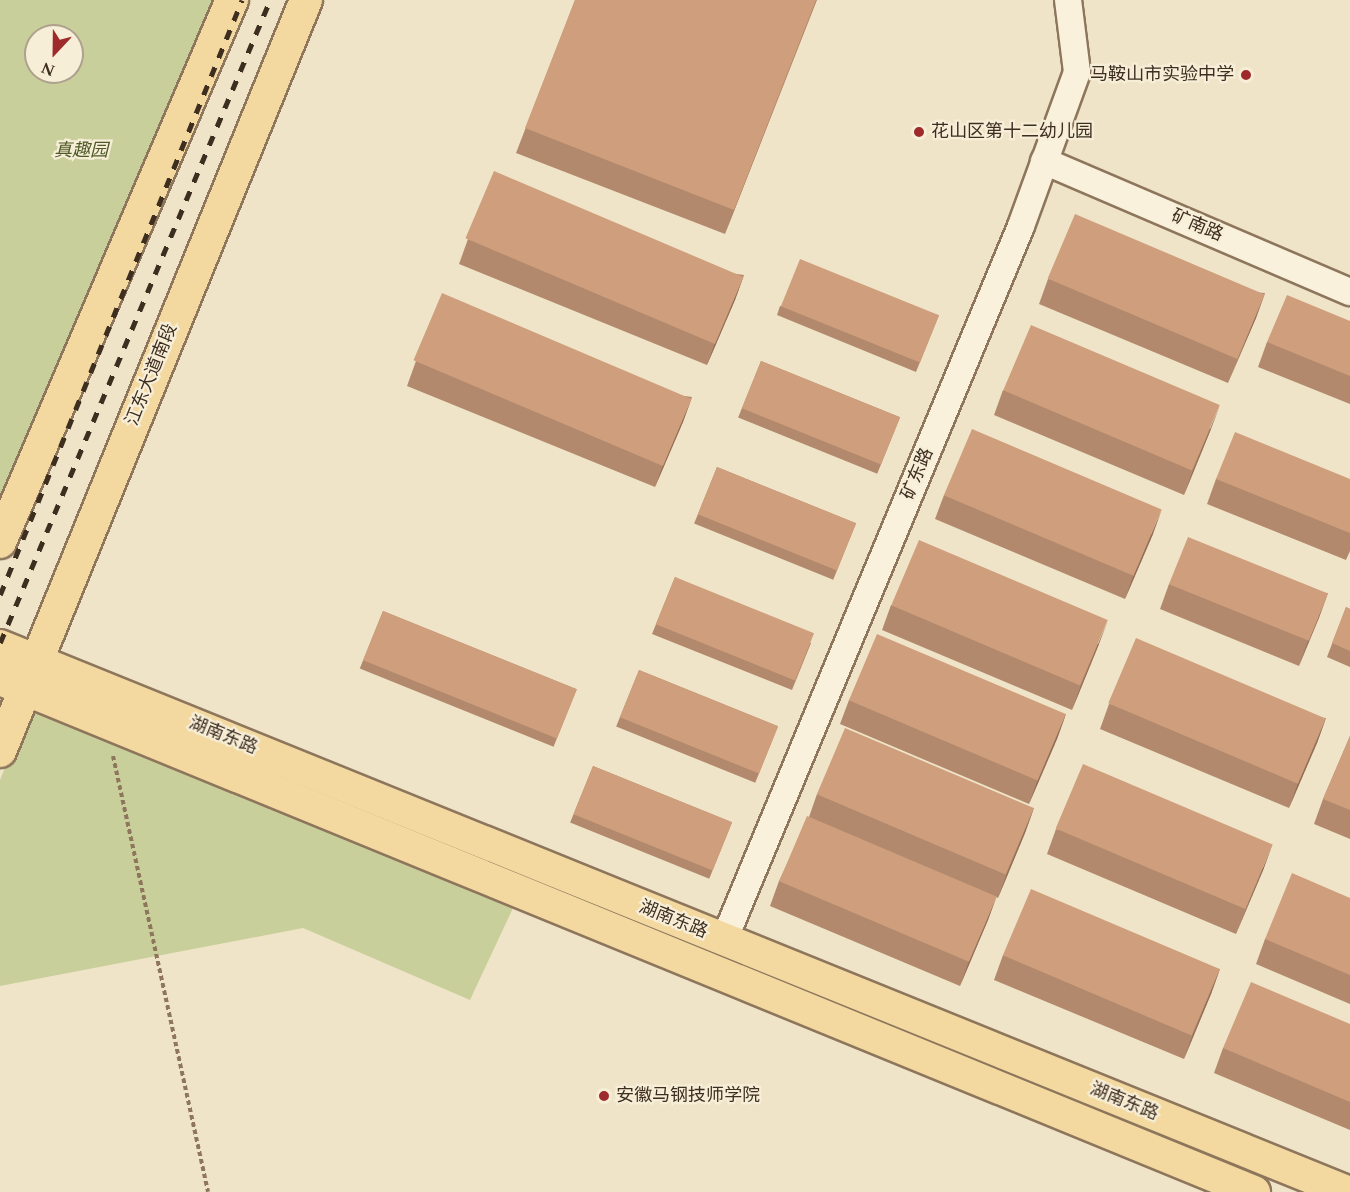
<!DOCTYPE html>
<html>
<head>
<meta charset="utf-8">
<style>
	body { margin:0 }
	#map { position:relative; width:1350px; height:1192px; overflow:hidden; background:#f0e4c8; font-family:Spectral,"Noto Sans SC",serif }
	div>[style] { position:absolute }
	.green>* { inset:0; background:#c9cf9b }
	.path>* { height:4px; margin-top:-2px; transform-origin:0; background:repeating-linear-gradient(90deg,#8d765c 0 4.5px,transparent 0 7.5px) }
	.roads { filter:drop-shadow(2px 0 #8d765c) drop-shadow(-2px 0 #8d765c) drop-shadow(0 2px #8d765c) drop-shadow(0 -2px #8d765c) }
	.minor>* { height:26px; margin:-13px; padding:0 13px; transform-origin:13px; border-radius:13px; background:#faf1dc }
	.major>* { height:32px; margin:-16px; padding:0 16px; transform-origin:16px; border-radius:16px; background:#f3d9a0 }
	.rail>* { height:4.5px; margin-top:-2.25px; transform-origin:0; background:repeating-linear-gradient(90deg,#3d2e20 0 10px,transparent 0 20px) }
	.wall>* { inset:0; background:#b2896c; transform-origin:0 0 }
	.shaded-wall>* { inset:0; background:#916f58 }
	.building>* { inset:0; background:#cf9f7d; transform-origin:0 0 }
	.dots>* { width:16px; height:16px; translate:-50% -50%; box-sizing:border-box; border:3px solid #f7eed8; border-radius:50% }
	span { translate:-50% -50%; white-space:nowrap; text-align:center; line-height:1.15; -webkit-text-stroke:4.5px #f7eed8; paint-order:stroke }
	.poi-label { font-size:18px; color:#3d2e20 }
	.right { translate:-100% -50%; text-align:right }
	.left { translate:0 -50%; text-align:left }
	.park-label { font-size:18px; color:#4d5a26; font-style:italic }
	.street-label { font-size:18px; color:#3d2e20 }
	.north { position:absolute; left:24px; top:24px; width:60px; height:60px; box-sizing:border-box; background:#f7eed8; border:2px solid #ada18e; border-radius:50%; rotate:202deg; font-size:16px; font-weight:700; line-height:24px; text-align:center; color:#3d2e20 }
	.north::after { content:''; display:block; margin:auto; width:21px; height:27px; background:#9e2a2b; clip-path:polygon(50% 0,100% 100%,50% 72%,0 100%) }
</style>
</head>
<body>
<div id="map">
	<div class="green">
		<div style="clip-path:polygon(evenodd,0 0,232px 0,0 542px,0 0,36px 36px,72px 36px,72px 72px,36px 72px,36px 36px)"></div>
		<div style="clip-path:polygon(32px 700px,521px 891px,470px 1000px,303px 928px,0 986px,0 780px)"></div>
	</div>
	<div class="path">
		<div style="left:113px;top:756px;width:446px;rotate:77.7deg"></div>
	</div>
	<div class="roads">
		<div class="minor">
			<div style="left:1044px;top:161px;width:333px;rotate:23.2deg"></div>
			<div style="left:724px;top:940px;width:773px;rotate:-67.41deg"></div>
			<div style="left:1021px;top:226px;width:164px;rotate:-70deg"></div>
			<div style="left:1077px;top:72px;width:73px;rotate:-97.1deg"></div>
		</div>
		<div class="major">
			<div style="left:0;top:542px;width:590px;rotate:-66.83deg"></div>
			<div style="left:0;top:646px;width:1453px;rotate:22.06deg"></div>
			<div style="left:0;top:679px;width:1355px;rotate:22.25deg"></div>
			<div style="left:0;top:751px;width:811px;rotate:-67.83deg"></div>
		</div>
	</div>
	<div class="rail">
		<div style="left:0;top:595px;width:642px;rotate:-67.87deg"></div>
		<div style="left:0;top:643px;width:697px;rotate:-67.22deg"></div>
	</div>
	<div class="wall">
		<div style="clip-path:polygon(575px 0,817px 0,725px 234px,516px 153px)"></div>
		<div style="clip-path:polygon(468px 239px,744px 275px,735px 300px,707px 365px,459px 264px)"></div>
		<div style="clip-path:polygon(1048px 279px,1265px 293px,1256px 318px,1228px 383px,1039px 304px)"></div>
		<div style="clip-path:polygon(780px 306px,939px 315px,916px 372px,777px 315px)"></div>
		<div style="clip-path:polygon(1350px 321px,1350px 404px,1258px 367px,1267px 342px)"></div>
		<div style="clip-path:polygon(416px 361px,692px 397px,683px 422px,655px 487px,407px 386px)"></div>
		<div style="left:761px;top:361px;width:150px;height:61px;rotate:22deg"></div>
		<div style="clip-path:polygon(1003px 390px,1211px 429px,1184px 495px,994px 415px)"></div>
		<div style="left:717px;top:467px;width:150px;height:61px;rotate:22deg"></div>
		<div style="clip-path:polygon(1216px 479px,1350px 479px,1350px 551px,1346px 560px,1207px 504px)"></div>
		<div style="clip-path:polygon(944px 495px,1153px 534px,1125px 599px,935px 519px)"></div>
		<div style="clip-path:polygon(675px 577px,811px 643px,792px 690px,652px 634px)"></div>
		<div style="clip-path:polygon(1169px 584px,1328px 593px,1299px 666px,1160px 609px)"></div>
		<div style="clip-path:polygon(891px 605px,1099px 644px,1072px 710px,882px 630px)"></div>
		<div style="clip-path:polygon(1346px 607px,1350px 609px,1350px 667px,1327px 657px)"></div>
		<div style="left:383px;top:611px;width:209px;height:62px;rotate:22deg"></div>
		<div style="left:639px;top:670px;width:150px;height:61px;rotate:22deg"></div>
		<div style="clip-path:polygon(849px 700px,1066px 714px,1057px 739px,1029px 804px,840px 724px)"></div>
		<div style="clip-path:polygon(1109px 704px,1326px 718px,1317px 743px,1289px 808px,1100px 729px)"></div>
		<div style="clip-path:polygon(1350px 736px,1350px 839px,1314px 824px,1323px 799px)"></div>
		<div style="left:593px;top:766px;width:150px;height:61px;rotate:22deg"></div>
		<div style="clip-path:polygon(817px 794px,1034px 808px,1025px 833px,998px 898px,996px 897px,988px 920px,960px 986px,770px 906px,779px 881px,809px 817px)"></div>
		<div style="clip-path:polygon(1056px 829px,1264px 868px,1236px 934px,1047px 854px)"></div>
		<div style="clip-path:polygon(1350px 898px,1350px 1004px,1256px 964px,1265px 939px)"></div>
		<div style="clip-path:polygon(1003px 955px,1220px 969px,1211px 994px,1184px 1059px,994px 980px)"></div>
		<div style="clip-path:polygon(1350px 1024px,1350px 1130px,1214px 1073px,1223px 1048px)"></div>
	</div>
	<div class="shaded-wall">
		<div style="clip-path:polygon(816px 0,815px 3px,725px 234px,734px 210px)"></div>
		<div style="clip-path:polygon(744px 275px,735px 300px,707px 365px,716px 340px)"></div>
		<div style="clip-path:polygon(1265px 293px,1256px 318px,1228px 383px,1238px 359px)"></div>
		<div style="clip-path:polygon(692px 397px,683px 422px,655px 487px,664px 462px)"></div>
		<div style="clip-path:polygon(1220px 405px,1211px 429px,1184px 495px,1193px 470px)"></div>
		<div style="clip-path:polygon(1162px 509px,1153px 534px,1125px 599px,1134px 574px)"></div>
		<div style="clip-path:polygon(1328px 593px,1319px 618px,1299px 666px,1308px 641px)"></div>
		<div style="clip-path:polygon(1108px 620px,1099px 644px,1072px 710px,1081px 685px)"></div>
		<div style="clip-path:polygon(1066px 714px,1057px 739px,1029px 804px,1038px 779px)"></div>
		<div style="clip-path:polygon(1326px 718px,1317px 743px,1289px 808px,1298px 783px)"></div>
		<div style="clip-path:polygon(1034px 808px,1025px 833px,998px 898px,1007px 873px)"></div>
		<div style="clip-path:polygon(1273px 843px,1264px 868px,1236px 934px,1246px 909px)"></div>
		<div style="clip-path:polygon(997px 896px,988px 920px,960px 986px,969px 961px)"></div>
		<div style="clip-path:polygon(1220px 969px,1211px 994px,1184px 1059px,1193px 1034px)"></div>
	</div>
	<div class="building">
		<div style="clip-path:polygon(575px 0,816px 0,734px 210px,525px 128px)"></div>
		<div style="left:494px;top:171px;width:271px;height:73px;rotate:23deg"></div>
		<div style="left:1075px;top:214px;width:206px;height:70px;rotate:23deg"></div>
		<div style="left:800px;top:259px;width:150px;height:51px;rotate:22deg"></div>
		<div style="left:442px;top:293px;width:271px;height:73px;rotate:23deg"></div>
		<div style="clip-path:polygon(1287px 295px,1350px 321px,1350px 376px,1267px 342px)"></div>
		<div style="left:1031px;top:325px;width:205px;height:71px;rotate:23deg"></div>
		<div style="left:761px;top:361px;width:150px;height:51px;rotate:22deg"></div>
		<div style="left:972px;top:429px;width:206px;height:72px;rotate:23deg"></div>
		<div style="clip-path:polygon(1235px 432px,1350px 479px,1350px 533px,1216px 479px)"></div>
		<div style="left:717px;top:467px;width:150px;height:51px;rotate:22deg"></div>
		<div style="left:1188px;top:537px;width:151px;height:51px;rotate:22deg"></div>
		<div style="left:919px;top:540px;width:205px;height:71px;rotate:23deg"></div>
		<div style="left:675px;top:577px;width:150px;height:51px;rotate:22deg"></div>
		<div style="clip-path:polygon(1346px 607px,1350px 609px,1350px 651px,1332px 643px)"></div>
		<div style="left:383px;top:611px;width:209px;height:53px;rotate:22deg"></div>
		<div style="left:877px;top:634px;width:205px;height:72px;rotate:23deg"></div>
		<div style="left:1136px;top:638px;width:206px;height:71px;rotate:23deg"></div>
		<div style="left:639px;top:670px;width:150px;height:51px;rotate:22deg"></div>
		<div style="left:845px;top:728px;width:205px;height:72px;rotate:23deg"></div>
		<div style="clip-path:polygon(1350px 736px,1350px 810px,1323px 799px)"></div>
		<div style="left:1083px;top:764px;width:206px;height:70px;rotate:23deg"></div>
		<div style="left:593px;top:766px;width:150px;height:52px;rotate:22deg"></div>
		<div style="left:807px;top:816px;width:206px;height:71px;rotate:23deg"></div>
		<div style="clip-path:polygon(1292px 873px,1350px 898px,1350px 975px,1265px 939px)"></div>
		<div style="left:1031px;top:889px;width:205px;height:72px;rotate:23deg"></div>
		<div style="clip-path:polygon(1251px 982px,1350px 1024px,1350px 1102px,1223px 1048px)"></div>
	</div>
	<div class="dots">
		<div style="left:1246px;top:75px;background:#9e2a2b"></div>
		<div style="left:919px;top:132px;background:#9e2a2b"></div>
		<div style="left:604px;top:1096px;background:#9e2a2b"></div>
	</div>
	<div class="poi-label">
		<span class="right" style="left:1234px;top:75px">马鞍山市实验中学</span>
		<span class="left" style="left:931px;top:132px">花山区第十二幼儿园</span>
		<span class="left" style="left:616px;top:1096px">安徽马钢技师学院</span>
	</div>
	<div class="park-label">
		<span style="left:81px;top:151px">真趣园</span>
	</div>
	<div class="street-label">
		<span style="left:1197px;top:226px;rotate:23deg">矿南路</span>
		<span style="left:152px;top:375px;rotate:-68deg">江东大道南段</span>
		<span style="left:918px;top:474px;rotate:-67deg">矿东路</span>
		<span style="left:223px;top:736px;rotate:22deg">湖南东路</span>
		<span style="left:673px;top:920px;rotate:22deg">湖南东路</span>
		<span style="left:1124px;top:1102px;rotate:22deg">湖南东路</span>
	</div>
	<div class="north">N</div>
</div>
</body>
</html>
